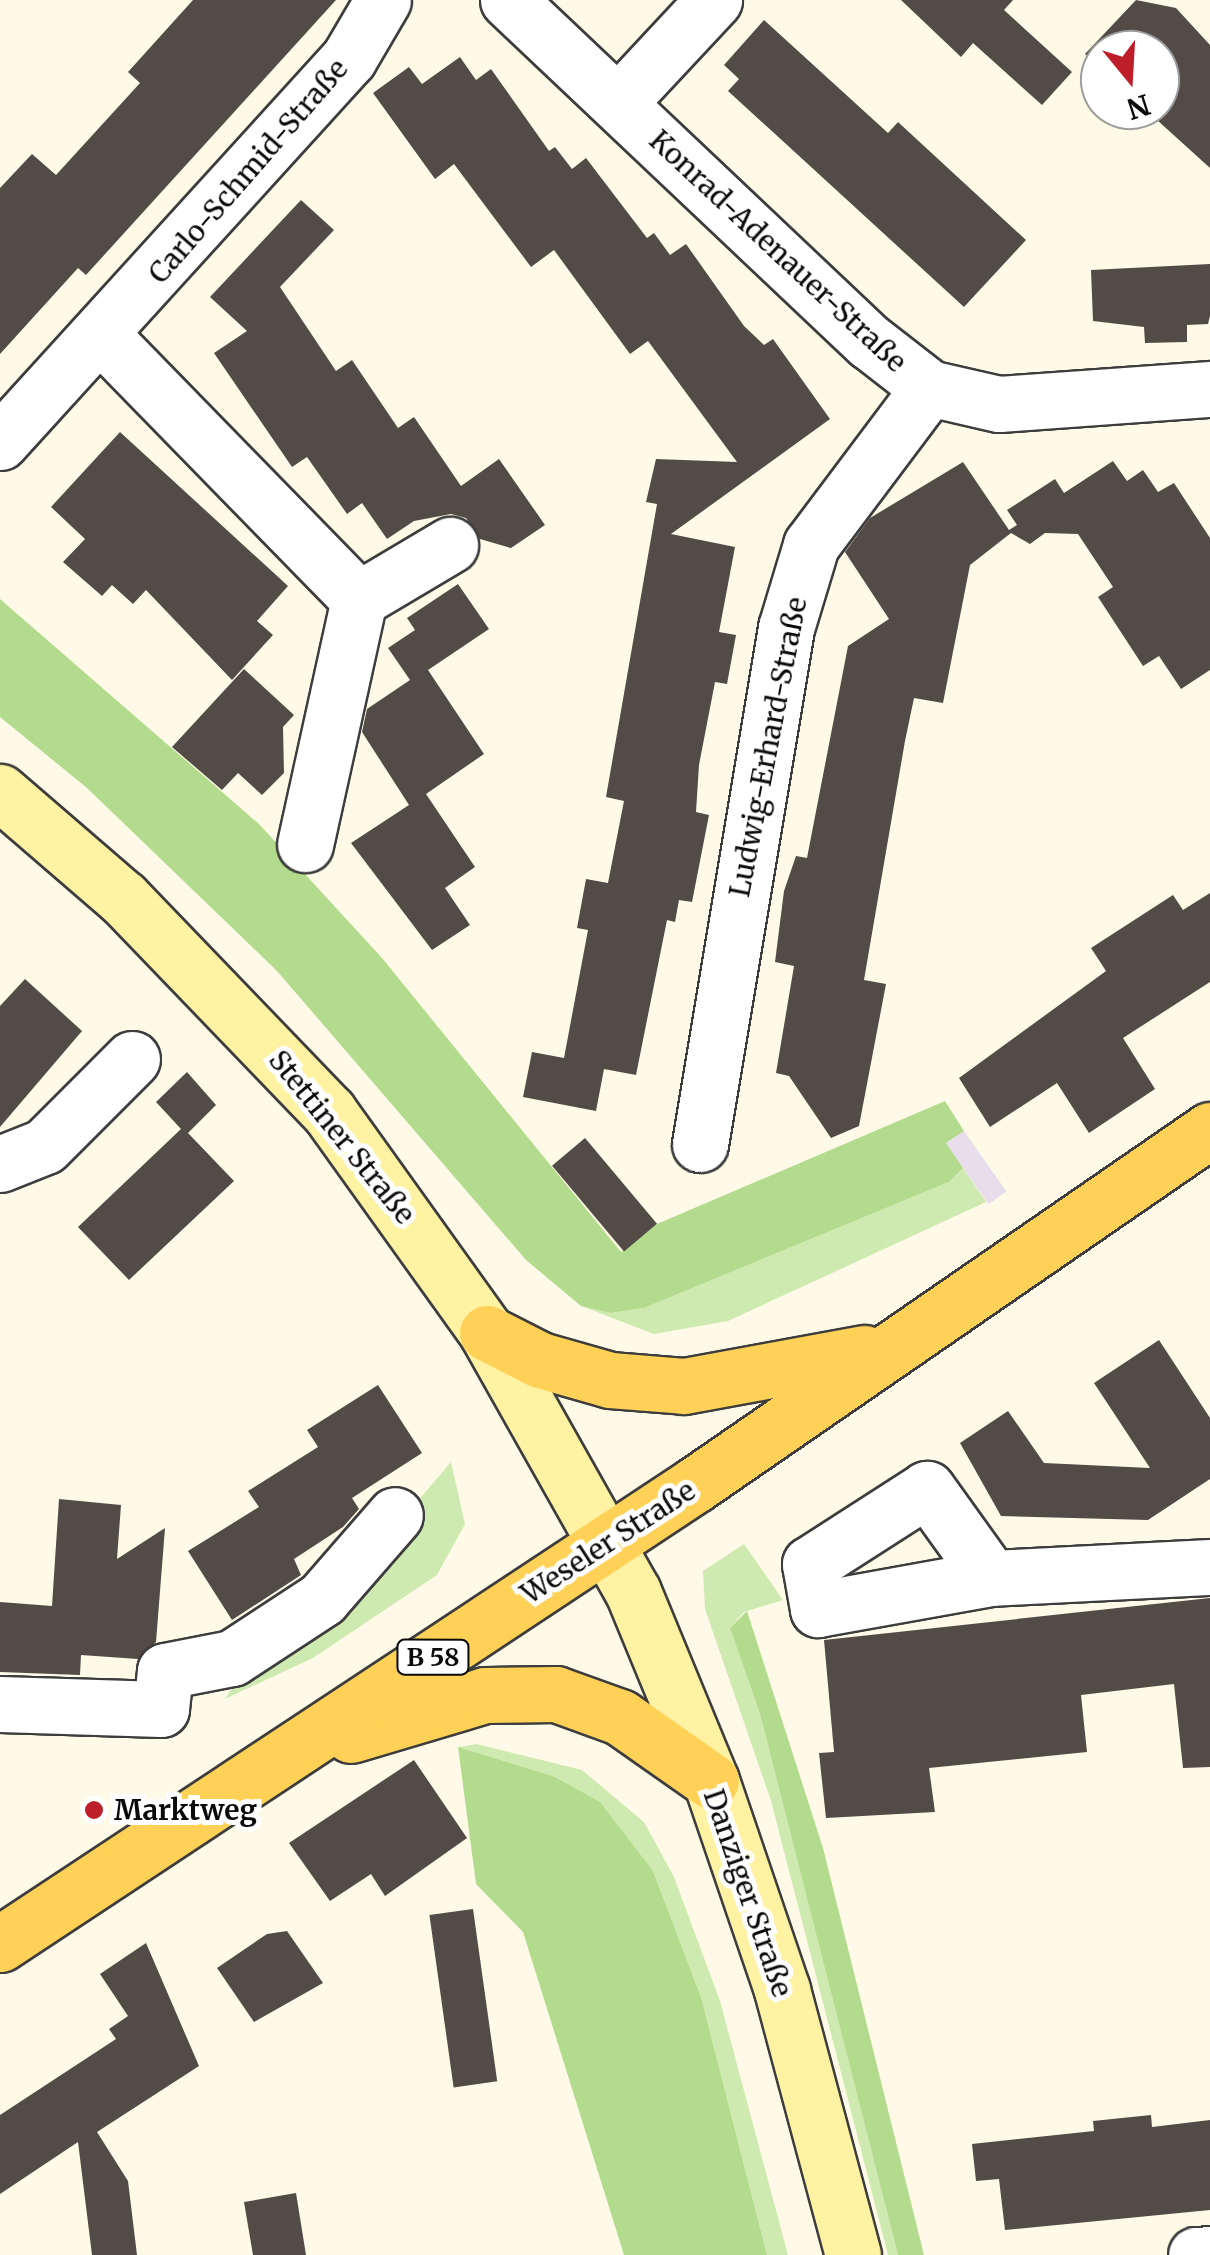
<!DOCTYPE html>
<html>
<head>
<meta charset="utf-8">
<style>
	body { margin:0 }
	#map { position:relative; width:1210px; height:2255px; overflow:hidden; background:#fffae7; font-family:Merriweather,serif }
	div>[style] { position:absolute }
	.industrial>* { inset:0; background:#e8ddea; transform-origin:0 0 }
	.green>* { inset:0; background:#cfeab0 }
	.forest>* { inset:0; background:#b3db8e }
	.building>* { inset:0; background:#534b46; transform-origin:0 0 }
	.roads { filter:drop-shadow(2px 0 #3d3d3d) drop-shadow(-2px 0 #3d3d3d) drop-shadow(0 2px #3d3d3d) drop-shadow(0 -2px #3d3d3d) }
	.street>* { height:55px; margin:-27.5px; padding:0 27.5px; transform-origin:27.5px; border-radius:27.5px; background:#fff }
	.secondary>* { height:55px; margin:-27.5px; padding:0 27.5px; transform-origin:27.5px; border-radius:27.5px; background:#fff2a2 }
	.primary>* { height:55px; margin:-27.5px; padding:0 27.5px; transform-origin:27.5px; border-radius:27.5px; background:#ffd257 }
	.dots>* { width:28px; height:28px; translate:-50% -50%; box-sizing:border-box; border:5px solid #fff; border-radius:50% }
	span { translate:-50% -50%; white-space:nowrap; text-align:center; line-height:1.15; -webkit-text-stroke:10px #fff; paint-order:stroke }
	.shield-label span { padding:2px 8px; background:#fff; border:2px solid; border-radius:8px; -webkit-text-stroke-width:0 }
	.shield-label { font-size:25px; color:#0a0a0a; font-weight:700 }
	.street-label { font-size:28px; color:#0a0a0a }
	.poi-label { font-size:28px; color:#0a0a0a; font-weight:700 }
	.left { translate:0 -50%; text-align:left }
	.north { position:absolute; left:1080px; top:30px; width:100px; height:100px; box-sizing:border-box; background:#fff; border:2px solid #9d9d9d; border-radius:50%; rotate:162deg; font-size:28px; font-weight:700; line-height:40px; text-align:center; color:#0a0a0a }
	.north::after { content:''; display:block; margin:auto; width:35px; height:45px; background:#be1e29; clip-path:polygon(50% 0,100% 100%,50% 72%,0 100%) }
</style>
</head>
<body>
<div id="map">
	<div class="industrial">
		<div style="left:964px;top:1131px;width:74px;height:22px;rotate:55deg"></div>
	</div>
	<div class="green">
		<div style="clip-path:polygon(963px 1168px,986px 1202px,728px 1321px,654px 1334px,581px 1306px,611px 1313px,644px 1308px,949px 1182px)"></div>
		<div style="clip-path:polygon(451px 1462px,465px 1524px,437px 1575px,313px 1658px,225px 1699px,255px 1654px,329px 1605px)"></div>
		<div style="clip-path:polygon(744px 1544px,783px 1600px,744px 1612px,730px 1628px,761px 1713px,898px 2255px,888px 2255px,771px 1801px,705px 1609px,703px 1571px)"></div>
		<div style="clip-path:polygon(477px 1744px,582px 1770px,644px 1822px,674px 1877px,720px 2001px,788px 2255px,767px 2255px,701px 1997px,653px 1871px,553px 1776px,458px 1747px)"></div>
	</div>
	<div class="forest">
		<div style="clip-path:polygon(0 599px,259px 824px,382px 958px,621px 1252px,657px 1224px,945px 1101px,964px 1131px,946px 1143px,963px 1168px,949px 1182px,644px 1308px,611px 1313px,581px 1306px,526px 1260px,277px 971px,87px 788px,0 717px)"></div>
		<div style="clip-path:polygon(747px 1611px,823px 1848px,924px 2255px,898px 2255px,760px 1713px,730px 1628px)"></div>
		<div style="clip-path:polygon(458px 1747px,553px 1776px,600px 1802px,653px 1871px,701px 1997px,767px 2255px,624px 2255px,523px 1932px,476px 1884px)"></div>
	</div>
	<div class="building">
		<div style="clip-path:polygon(193px 0,336px 0,86px 275px,78px 268px,0 354px,0 188px,32px 154px,56px 175px,140px 83px,128px 72px)"></div>
		<div style="clip-path:polygon(901px 0,1013px 0,1004px 10px,1072px 72px,1042px 105px,973px 43px,961px 57px)"></div>
		<div style="clip-path:polygon(1136px 0,1176px 8px,1210px 45px,1210px 168px,1146px 110px,1160px 110px,1160px 50px,1100px 50px,1100px 68px,1085px 54px)"></div>
		<div style="clip-path:polygon(764px 20px,888px 133px,898px 122px,1026px 240px,964px 307px,728px 91px,739px 79px,724px 65px)"></div>
		<div style="clip-path:polygon(460px 57px,476px 80px,491px 69px,549px 151px,555px 147px,572px 169px,586px 158px,647px 238px,654px 233px,670px 255px,686px 244px,744px 326px,764px 345px,773px 339px,830px 419px,671px 534px,735px 547px,719px 632px,736px 635px,727px 684px,715px 682px,699px 765px,696px 812px,709px 815px,692px 902px,679px 900px,675px 922px,667px 920px,636px 1075px,604px 1069px,596px 1111px,523px 1097px,532px 1052px,564px 1058px,588px 930px,577px 928px,586px 879px,608px 883px,624px 801px,606px 797px,657px 504px,646px 502px,656px 459px,737px 462px,648px 341px,630px 354px,554px 250px,531px 267px,454px 164px,435px 179px,373px 93px,409px 67px,422px 84px)"></div>
		<div style="clip-path:polygon(301px 200px,334px 230px,280px 287px,336px 371px,352px 360px,398px 428px,414px 417px,461px 486px,499px 459px,545px 525px,511px 548px,480px 539px,466px 518px,451px 514px,414px 521px,387px 539px,362px 503px,347px 514px,307px 457px,292px 467px,214px 353px,247px 331px,210px 297px)"></div>
		<div style="clip-path:polygon(1210px 264px,1210px 316px,1208px 324px,1187px 325px,1187px 342px,1145px 343px,1144px 327px,1093px 321px,1091px 270px)"></div>
		<div style="clip-path:polygon(120px 432px,288px 586px,257px 621px,273px 635px,232px 680px,146px 590px,133px 604px,112px 585px,102px 596px,63px 562px,85px 539px,51px 507px)"></div>
		<div style="clip-path:polygon(1113px 461px,1127px 481px,1143px 470px,1158px 492px,1174px 483px,1210px 538px,1210px 670px,1181px 689px,1159px 656px,1143px 666px,1098px 597px,1113px 587px,1078px 534px,1045px 533px,1030px 544px,1011px 533px,970px 565px,943px 703px,914px 698px,905px 741px,864px 980px,886px 984px,859px 1126px,831px 1138px,789px 1076px,776px 1073px,794px 966px,775px 962px,784px 891px,796px 856px,807px 858px,848px 646px,889px 619px,845px 552px,870px 518px,963px 462px,1009px 530px,1017px 525px,1007px 510px,1055px 479px,1064px 493px)"></div>
		<div style="clip-path:polygon(458px 584px,489px 629px,428px 670px,484px 754px,426px 794px,475px 867px,445px 888px,470px 925px,432px 950px,351px 843px,409px 805px,362px 732px,367px 709px,410px 680px,388px 648px,415px 630px,407px 618px)"></div>
		<div style="clip-path:polygon(244px 669px,294px 715px,283px 727px,284px 773px,262px 795px,238px 773px,222px 790px,172px 747px)"></div>
		<div style="clip-path:polygon(1210px 893px,1210px 982px,1123px 1038px,1155px 1089px,1089px 1133px,1057px 1083px,990px 1127px,959px 1078px,1106px 971px,1091px 948px,1173px 895px,1183px 910px)"></div>
		<div style="clip-path:polygon(25px 979px,82px 1031px,0 1127px,0 1006px)"></div>
		<div style="clip-path:polygon(187px 1072px,216px 1105px,188px 1133px,234px 1181px,129px 1280px,78px 1227px,181px 1129px,156px 1102px)"></div>
		<div style="left:585px;top:1138px;width:112px;height:43px;rotate:50deg"></div>
		<div style="clip-path:polygon(1159px 1340px,1210px 1418px,1210px 1479px,1148px 1520px,1001px 1516px,960px 1443px,1008px 1411px,1044px 1463px,1150px 1468px,1094px 1383px)"></div>
		<div style="clip-path:polygon(378px 1385px,422px 1453px,352px 1498px,359px 1509px,343px 1527px,294px 1559px,301px 1575px,232px 1620px,188px 1551px,259px 1507px,248px 1491px,318px 1447px,307px 1430px)"></div>
		<div style="clip-path:polygon(59px 1499px,121px 1505px,117px 1559px,165px 1528px,156px 1642px,138px 1659px,81px 1655px,80px 1675px,0 1672px,0 1602px,52px 1606px)"></div>
		<div style="clip-path:polygon(1210px 1598px,1210px 1767px,1183px 1768px,1174px 1684px,1081px 1695px,1087px 1752px,929px 1768px,935px 1812px,826px 1818px,819px 1753px,834px 1752px,824px 1640px)"></div>
		<div style="clip-path:polygon(414px 1760px,467px 1838px,385px 1896px,371px 1874px,330px 1901px,289px 1843px)"></div>
		<div style="left:473px;top:1909px;width:174px;height:44px;rotate:82deg"></div>
		<div style="clip-path:polygon(287px 1931px,323px 1983px,254px 2022px,217px 1968px,267px 1934px)"></div>
		<div style="clip-path:polygon(146px 1943px,199px 2066px,97px 2132px,128px 2181px,137px 2255px,92px 2255px,78px 2142px,0 2194px,0 2115px,116px 2039px,109px 2029px,128px 2016px,100px 1974px)"></div>
		<div style="clip-path:polygon(1151px 2115px,1152px 2127px,1210px 2120px,1210px 2210px,1005px 2230px,999px 2179px,976px 2181px,972px 2144px,1094px 2131px,1093px 2121px)"></div>
		<div style="clip-path:polygon(296px 2193px,306px 2255px,253px 2255px,244px 2202px)"></div>
	</div>
	<div class="roads">
		<div class="street">
			<div style="left:508px;top:0;width:498px;rotate:43.4deg"></div>
			<div style="left:870px;top:342px;width:75px;rotate:37.9deg"></div>
			<div style="left:929px;top:388px;width:72px;rotate:12.9deg"></div>
			<div style="left:999px;top:404px;width:212px;rotate:-4.1deg"></div>
			<div style="left:618px;top:103px;width:141px;rotate:-47deg"></div>
			<div style="left:102px;top:336px;width:368px;rotate:45.7deg"></div>
			<div style="left:359px;top:599px;width:251px;rotate:102.4deg"></div>
			<div style="left:0;top:442px;width:519px;rotate:-47.73deg"></div>
			<div style="left:349px;top:58px;width:67px;rotate:-59.6deg"></div>
			<div style="left:359px;top:599px;width:106px;rotate:-30.7deg"></div>
			<div style="left:700px;top:1144px;width:523px;rotate:-80.54deg"></div>
			<div style="left:786px;top:628px;width:87px;rotate:-73.2deg"></div>
			<div style="left:811px;top:545px;width:196px;rotate:-53.1deg"></div>
			<div style="left:0;top:1164px;width:48px;rotate:-21.8deg"></div>
			<div style="left:45px;top:1146px;width:123px;rotate:-45deg"></div>
			<div style="left:991px;top:1578px;width:110px;rotate:-125.7deg"></div>
			<div style="left:927px;top:1489px;width:139px;rotate:147.3deg"></div>
			<div style="left:810px;top:1564px;width:46px;rotate:79.9deg"></div>
			<div style="left:818px;top:1609px;width:176px;rotate:-10.2deg"></div>
			<div style="left:991px;top:1578px;width:219px;rotate:-2.9deg"></div>
			<div style="left:0;top:1704px;width:161px;rotate:1.8deg"></div>
			<div style="left:161px;top:1709px;width:38px;rotate:-84deg"></div>
			<div style="left:165px;top:1671px;width:68px;rotate:-11deg"></div>
			<div style="left:232px;top:1658px;width:108px;rotate:-33.2deg"></div>
			<div style="left:322px;top:1599px;width:111px;rotate:-49deg"></div>
			<div style="left:1196px;top:2255px;width:14px;rotate:-4deg"></div>
		</div>
		<div class="secondary">
			<div style="left:0;top:792px;width:162px;rotate:40.8deg"></div>
			<div style="left:123px;top:898px;width:297px;rotate:46.1deg"></div>
			<div style="left:329px;top:1112px;width:272px;rotate:54.4deg"></div>
			<div style="left:487px;top:1333px;width:297px;rotate:60.6deg"></div>
			<div style="left:633px;top:1592px;width:204px;rotate:67.6deg"></div>
			<div style="left:711px;top:1781px;width:221px;rotate:71.2deg"></div>
			<div style="left:782px;top:1990px;width:274px;rotate:75deg"></div>
		</div>
		<div class="primary">
			<div style="left:487px;top:1333px;width:59px;rotate:27deg"></div>
			<div style="left:540px;top:1360px;width:73px;rotate:15.9deg"></div>
			<div style="left:610px;top:1380px;width:74px;rotate:4.6deg"></div>
			<div style="left:684px;top:1386px;width:183px;rotate:-10.4deg"></div>
			<div style="left:351px;top:1735px;width:140px;rotate:-16.6deg"></div>
			<div style="left:485px;top:1695px;width:71px;rotate:-0.8deg"></div>
			<div style="left:556px;top:1694px;width:68px;rotate:19.8deg"></div>
			<div style="left:620px;top:1717px;width:111px;rotate:35.1deg"></div>
			<div style="left:0;top:1944px;width:834px;rotate:-33.46deg"></div>
			<div style="left:696px;top:1484px;width:624px;rotate:-34.56deg"></div>
		</div>
	</div>
	<div class="dots">
		<div style="left:94px;top:1810px;background:#be1e29"></div>
	</div>
	<div class="shield-label">
		<span style="left:433px;top:1657px">B 58</span>
	</div>
	<div class="street-label">
		<span style="left:248px;top:171px;rotate:-49deg">Carlo-Schmid-Straße</span>
		<span style="left:778px;top:251px;rotate:43deg">Konrad-Adenauer-Straße</span>
		<span style="left:768px;top:747px;rotate:-79deg">Ludwig-Erhard-Straße</span>
		<span style="left:342px;top:1137px;rotate:51deg">Stettiner Straße</span>
		<span style="left:608px;top:1542px;rotate:-33deg">Weseler Straße</span>
		<span style="left:748px;top:1893px;rotate:71deg">Danziger Straße</span>
	</div>
	<div class="poi-label">
		<span class="left" style="left:114px;top:1810px">Marktweg</span>
	</div>
	<div class="north">N</div>
</div>
</body>
</html>
